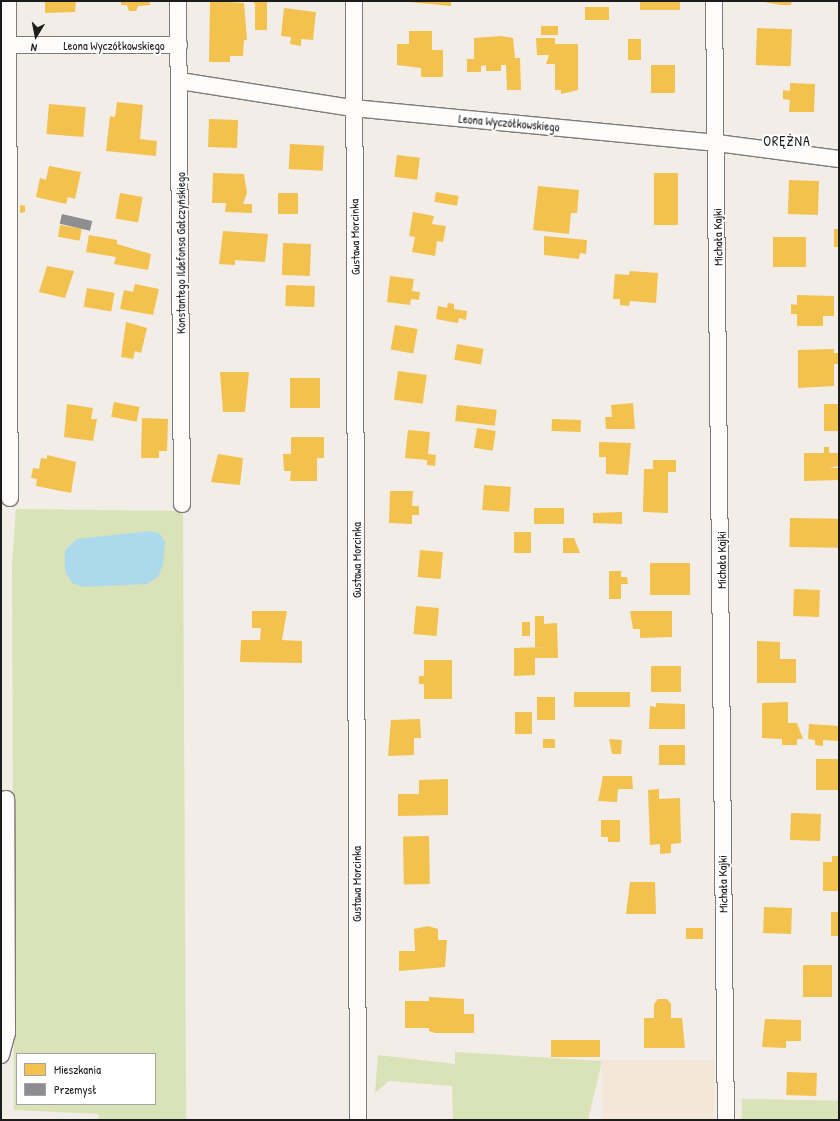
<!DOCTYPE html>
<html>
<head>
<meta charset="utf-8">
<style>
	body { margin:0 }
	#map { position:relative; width:840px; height:1121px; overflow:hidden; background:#f3ede7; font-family:"Patrick Hand",sans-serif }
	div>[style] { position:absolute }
	.built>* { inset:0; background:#f4e7d8; transform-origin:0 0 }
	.green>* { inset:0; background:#d9e3b7; transform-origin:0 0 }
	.water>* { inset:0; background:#add9ed }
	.homes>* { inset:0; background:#f2c14e; transform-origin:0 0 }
	.industry>* { inset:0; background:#8d8d92; transform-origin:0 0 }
	.roads { filter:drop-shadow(1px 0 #7d7a77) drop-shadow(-1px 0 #7d7a77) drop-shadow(0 1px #7d7a77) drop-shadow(0 -1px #7d7a77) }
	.street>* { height:16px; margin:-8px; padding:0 8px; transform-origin:8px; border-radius:8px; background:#fdfcfb }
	span { translate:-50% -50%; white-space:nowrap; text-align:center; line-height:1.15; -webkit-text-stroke:4px #fff; paint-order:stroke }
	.street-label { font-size:12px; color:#1c1c1c }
	.quarter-label { font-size:14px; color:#1c1c1c; letter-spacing:1px }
	.frame { position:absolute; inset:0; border:2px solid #1c1c1c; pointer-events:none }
	.legend { position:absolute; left:16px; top:1053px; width:140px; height:52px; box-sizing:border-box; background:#fff; border:1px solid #a4a4a4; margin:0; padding:5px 7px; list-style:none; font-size:12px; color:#1c1c1c }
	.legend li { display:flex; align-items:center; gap:8px; height:20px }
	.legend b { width:20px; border:1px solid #a4a4a4 }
	.north { position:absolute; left:16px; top:16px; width:40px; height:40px; -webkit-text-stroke:3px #fff; paint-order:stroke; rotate:190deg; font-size:11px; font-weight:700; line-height:16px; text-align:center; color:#1c1c1c }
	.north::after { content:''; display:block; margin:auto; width:14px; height:18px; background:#1c1c1c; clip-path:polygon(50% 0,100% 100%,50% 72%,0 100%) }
</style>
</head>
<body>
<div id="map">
	<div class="built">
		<div style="left:714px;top:1060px;width:60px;height:112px;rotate:90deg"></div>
	</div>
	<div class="green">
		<div style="clip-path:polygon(evenodd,16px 509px,183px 511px,186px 1120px,99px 1120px,98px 1114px,14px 1110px,12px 565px,16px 509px,17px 1054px,155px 1054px,155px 1104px,17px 1104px,17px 1054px)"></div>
		<div style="clip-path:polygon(455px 1052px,602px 1061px,588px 1120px,453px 1120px,452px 1086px,389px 1081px,375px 1093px,378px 1055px,455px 1064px)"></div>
		<div style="left:742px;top:1099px;width:97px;height:21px;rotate:1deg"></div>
	</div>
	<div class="water">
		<div style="clip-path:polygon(151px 531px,160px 534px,165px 542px,163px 565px,158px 577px,146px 584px,83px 587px,72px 583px,65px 571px,65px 550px,77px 539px)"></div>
	</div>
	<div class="homes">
		<div style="clip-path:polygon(40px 1px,76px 1px,75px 12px,45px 13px,45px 2px)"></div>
		<div style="clip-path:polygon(121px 1px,150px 1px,150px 5px,138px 6px,136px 11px,129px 11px,127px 5px,121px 5px)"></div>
		<div style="clip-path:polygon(210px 1px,244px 3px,247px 40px,244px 40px,243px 56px,230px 56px,230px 62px,209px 62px)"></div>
		<div style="clip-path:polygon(252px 1px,267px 1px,267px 30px,255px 30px,255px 4px)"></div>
		<div style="clip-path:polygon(398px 1px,451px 1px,451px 6px)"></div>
		<div style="left:640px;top:1px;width:40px;height:9px"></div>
		<div style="clip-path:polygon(758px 1px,792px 1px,791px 5px,781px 5px)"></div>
		<div style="left:609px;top:7px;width:13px;height:24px;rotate:90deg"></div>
		<div style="clip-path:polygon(284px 8px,316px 12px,313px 40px,301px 39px,301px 46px,290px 44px,291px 37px,281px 36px)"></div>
		<div style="left:541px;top:26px;width:17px;height:9px"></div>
		<div style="left:757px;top:28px;width:35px;height:37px;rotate:2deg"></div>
		<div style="clip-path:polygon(409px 31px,432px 31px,432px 50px,443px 50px,443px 77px,421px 77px,421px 68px,397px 65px,397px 44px,409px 44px)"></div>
		<div style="clip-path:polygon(501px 36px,513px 38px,515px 58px,520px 58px,521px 90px,507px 90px,506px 65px,501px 65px,501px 71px,486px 71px,486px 65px,481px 66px,481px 72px,467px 72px,467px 59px,474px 59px,474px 38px)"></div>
		<div style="clip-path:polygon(536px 38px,555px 38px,555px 44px,578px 44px,578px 90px,561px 94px,561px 90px,555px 90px,555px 64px,546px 64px,549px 55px,537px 55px)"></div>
		<div style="left:628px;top:39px;width:13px;height:21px"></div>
		<div style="left:675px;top:65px;width:28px;height:24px;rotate:90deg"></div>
		<div style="clip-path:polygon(790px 83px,815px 84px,814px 112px,789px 112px,790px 100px,783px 99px,783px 90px,790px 91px)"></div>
		<div style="clip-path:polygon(117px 102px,143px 105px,140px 139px,157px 141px,156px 156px,106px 151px,110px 116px,115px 117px)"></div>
		<div style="left:49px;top:104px;width:37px;height:30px;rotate:5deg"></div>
		<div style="left:209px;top:119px;width:29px;height:28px;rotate:2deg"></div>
		<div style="left:290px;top:144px;width:34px;height:25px;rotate:3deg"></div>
		<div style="left:397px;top:155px;width:23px;height:22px;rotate:7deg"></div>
		<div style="clip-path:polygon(49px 166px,81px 172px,75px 199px,68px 197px,66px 204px,36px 197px,40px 178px,46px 180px)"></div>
		<div style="clip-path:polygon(213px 173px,244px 174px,247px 193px,243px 204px,252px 204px,252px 213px,225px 212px,226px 203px,212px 203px)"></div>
		<div style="left:654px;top:173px;width:24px;height:52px"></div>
		<div style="left:789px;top:180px;width:30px;height:34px;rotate:2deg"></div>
		<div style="clip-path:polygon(538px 186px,579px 190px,577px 213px,571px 213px,569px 234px,533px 230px)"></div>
		<div style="left:436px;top:192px;width:23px;height:10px;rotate:10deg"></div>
		<div style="left:120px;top:193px;width:23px;height:26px;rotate:10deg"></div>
		<div style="left:278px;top:193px;width:20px;height:21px"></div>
		<div style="clip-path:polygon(20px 205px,25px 206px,25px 212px,20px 213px)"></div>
		<div style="clip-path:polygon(413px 212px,434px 216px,432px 224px,446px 226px,443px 242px,437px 241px,435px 256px,412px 252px,415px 237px,409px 236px)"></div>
		<div style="left:60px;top:225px;width:22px;height:12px;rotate:10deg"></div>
		<div style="left:834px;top:229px;width:5px;height:18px"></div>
		<div style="clip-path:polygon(223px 231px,268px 234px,265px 262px,235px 260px,235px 265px,219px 264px)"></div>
		<div style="clip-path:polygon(89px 235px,117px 240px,117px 244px,151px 254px,148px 270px,114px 264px,116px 257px,86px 252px)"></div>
		<div style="clip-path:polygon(544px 236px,587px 240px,586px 254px,580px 253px,579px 259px,544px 255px)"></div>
		<div style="left:773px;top:237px;width:33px;height:30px"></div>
		<div style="left:283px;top:243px;width:28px;height:32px;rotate:2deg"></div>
		<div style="clip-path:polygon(47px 266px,74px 271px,65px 298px,39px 292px)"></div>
		<div style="clip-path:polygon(630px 271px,658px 273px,656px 303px,630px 301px,629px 306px,620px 305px,620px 299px,613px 299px,615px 274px,629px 275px)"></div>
		<div style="clip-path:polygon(390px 276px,414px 279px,412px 291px,420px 292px,419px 300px,411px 299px,410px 305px,387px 302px)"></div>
		<div style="clip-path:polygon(135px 284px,159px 289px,153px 315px,120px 309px,124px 290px,133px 292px)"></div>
		<div style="left:286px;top:285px;width:29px;height:21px;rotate:2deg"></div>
		<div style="left:87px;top:288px;width:28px;height:19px;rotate:10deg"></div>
		<div style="clip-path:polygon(797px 295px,834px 296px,834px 316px,823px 316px,823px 326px,797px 326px,797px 314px,791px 314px,791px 304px,797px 305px)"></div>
		<div style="clip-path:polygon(448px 303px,454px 304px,454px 309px,467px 311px,466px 320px,459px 318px,458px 323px,436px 319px,438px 306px,447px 308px)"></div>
		<div style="clip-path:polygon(126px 322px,147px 328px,141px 353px,135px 351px,133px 359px,121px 357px)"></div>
		<div style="left:395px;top:325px;width:23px;height:25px;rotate:10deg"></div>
		<div style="left:457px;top:344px;width:27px;height:16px;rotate:10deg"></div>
		<div style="clip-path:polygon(834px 349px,834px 353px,839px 353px,839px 364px,834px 364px,834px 386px,798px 388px,798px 350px)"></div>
		<div style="left:398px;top:371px;width:29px;height:29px;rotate:8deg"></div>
		<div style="clip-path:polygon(220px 372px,249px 372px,245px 412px,223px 412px)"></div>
		<div style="left:290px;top:378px;width:30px;height:30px"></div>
		<div style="left:114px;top:402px;width:26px;height:15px;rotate:11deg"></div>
		<div style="clip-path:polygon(633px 403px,635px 429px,606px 429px,605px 417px,612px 417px,611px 405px)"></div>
		<div style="clip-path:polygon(67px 404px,93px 408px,91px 419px,97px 419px,93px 441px,64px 437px)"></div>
		<div style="left:824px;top:404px;width:15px;height:27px"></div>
		<div style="left:457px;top:405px;width:40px;height:16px;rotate:7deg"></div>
		<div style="clip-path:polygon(142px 418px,168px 419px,167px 451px,159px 451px,159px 458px,141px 458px)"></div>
		<div style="left:552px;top:419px;width:29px;height:12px;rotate:2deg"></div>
		<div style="left:477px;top:428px;width:19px;height:20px;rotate:9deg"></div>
		<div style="clip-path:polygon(408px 430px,430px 432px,428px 454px,436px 455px,435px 466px,427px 465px,427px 460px,405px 458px)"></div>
		<div style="clip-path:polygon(291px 437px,324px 437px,324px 458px,317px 458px,317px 481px,290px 481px,291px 471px,284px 471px,283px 454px,291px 454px)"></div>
		<div style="clip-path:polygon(599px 442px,631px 443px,628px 475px,606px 474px,606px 457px,599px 457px)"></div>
		<div style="clip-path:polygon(824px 447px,829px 447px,829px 453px,839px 453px,839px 466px,829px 468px,839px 468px,839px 480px,804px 481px,804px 453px,824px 453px)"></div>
		<div style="clip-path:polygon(218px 454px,243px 458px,240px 485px,211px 482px)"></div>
		<div style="clip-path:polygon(47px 455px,76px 462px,71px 493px,36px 486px,37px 479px,31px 478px,33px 468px,39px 469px,41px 458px,47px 459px)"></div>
		<div style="clip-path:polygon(653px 460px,676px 460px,676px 472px,668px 472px,668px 513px,643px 512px,644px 469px,653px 469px)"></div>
		<div style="left:484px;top:485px;width:27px;height:25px;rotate:4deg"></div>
		<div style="clip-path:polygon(390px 491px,413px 491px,412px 506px,419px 506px,419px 515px,412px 515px,412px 524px,389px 523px)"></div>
		<div style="left:534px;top:508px;width:30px;height:16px"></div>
		<div style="clip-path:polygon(622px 512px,622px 524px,593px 523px,593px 513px)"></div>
		<div style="left:790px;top:518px;width:49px;height:29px;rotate:1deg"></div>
		<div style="left:514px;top:532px;width:17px;height:21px"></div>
		<div style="clip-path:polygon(563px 538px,574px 538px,580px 553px,563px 553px)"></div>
		<div style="left:420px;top:550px;width:23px;height:27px;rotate:5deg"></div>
		<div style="left:650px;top:563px;width:40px;height:32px"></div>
		<div style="clip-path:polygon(609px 571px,621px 571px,621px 577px,627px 577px,628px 584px,621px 584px,621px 599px,609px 599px)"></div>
		<div style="left:794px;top:589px;width:26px;height:27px;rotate:2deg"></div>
		<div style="left:416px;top:606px;width:23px;height:28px;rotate:5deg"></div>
		<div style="clip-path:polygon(252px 611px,287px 611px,282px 640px,302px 641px,302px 663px,240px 662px,241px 640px,260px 640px,261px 628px,252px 628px)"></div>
		<div style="clip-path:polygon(630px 611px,672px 611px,672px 637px,640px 638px,640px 629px,633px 629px)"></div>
		<div style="clip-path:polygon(535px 616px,544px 616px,544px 624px,557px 623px,558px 658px,535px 658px,535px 675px,514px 676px,514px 648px,548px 647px,535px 647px)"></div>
		<div style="left:522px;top:622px;width:8px;height:14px"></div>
		<div style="clip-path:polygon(757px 641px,780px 642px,780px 659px,796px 659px,796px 683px,757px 683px)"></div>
		<div style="clip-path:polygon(424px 660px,452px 660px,452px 699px,424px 699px,424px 684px,419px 684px,419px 676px,424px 676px)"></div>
		<div style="left:681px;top:666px;width:26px;height:30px;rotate:90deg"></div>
		<div style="left:574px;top:692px;width:56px;height:15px"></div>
		<div style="left:537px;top:697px;width:18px;height:23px"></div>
		<div style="clip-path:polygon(788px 702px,788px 723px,797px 723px,803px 739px,797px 739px,797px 745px,782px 745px,782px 739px,762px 738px,762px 703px)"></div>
		<div style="clip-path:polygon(656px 703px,685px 704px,685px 729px,649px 729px,650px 706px,656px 707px)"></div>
		<div style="left:532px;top:712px;width:22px;height:17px;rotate:90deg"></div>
		<div style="clip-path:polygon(420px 719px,421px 738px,414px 738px,414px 755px,388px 756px,391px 720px)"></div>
		<div style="clip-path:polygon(809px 724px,839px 726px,839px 741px,823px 740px,823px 746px,815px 745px,815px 740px,808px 739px)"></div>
		<div style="left:543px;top:739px;width:12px;height:9px"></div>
		<div style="clip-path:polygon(609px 739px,622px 740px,621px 754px,612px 754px)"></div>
		<div style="left:659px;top:745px;width:26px;height:20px"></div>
		<div style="left:816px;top:759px;width:23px;height:31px"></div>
		<div style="clip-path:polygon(603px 776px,632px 776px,633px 789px,618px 789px,617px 802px,598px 801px)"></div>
		<div style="clip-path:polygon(448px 779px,448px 815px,398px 816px,398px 794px,419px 794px,419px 780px)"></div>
		<div style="clip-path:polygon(659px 789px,659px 799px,680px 798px,681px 843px,671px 844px,671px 853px,660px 854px,660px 844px,650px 845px,648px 790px)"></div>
		<div style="left:791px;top:813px;width:30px;height:27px;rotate:2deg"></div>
		<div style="clip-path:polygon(601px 820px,620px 820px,620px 842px,608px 842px,608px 837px,601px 837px)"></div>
		<div style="left:429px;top:836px;width:48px;height:26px;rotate:89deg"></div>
		<div style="clip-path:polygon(832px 856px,839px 856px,839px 891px,823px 891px,823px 862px,832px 862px)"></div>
		<div style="clip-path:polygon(630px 882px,655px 882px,656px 914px,626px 914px)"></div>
		<div style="left:792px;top:908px;width:26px;height:28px;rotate:92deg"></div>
		<div style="left:831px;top:912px;width:8px;height:24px"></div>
		<div style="clip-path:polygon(428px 926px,438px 929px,438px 940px,447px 940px,445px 967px,399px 971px,399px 951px,415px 951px,414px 929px)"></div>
		<div style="left:686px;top:928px;width:17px;height:11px"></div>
		<div style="left:803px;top:965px;width:29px;height:32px"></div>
		<div style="clip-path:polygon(429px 997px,464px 999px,464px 1014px,474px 1014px,474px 1033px,435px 1033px,429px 1031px,429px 1028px,405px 1028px,405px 1001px,429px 1001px)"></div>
		<div style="clip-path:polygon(658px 999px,667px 999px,671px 1004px,671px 1018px,682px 1018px,685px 1048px,644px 1048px,644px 1018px,654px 1018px,654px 1004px)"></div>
		<div style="clip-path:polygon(765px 1019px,801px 1020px,801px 1041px,786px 1041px,786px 1048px,762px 1047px)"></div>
		<div style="left:551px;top:1040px;width:49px;height:17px"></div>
		<div style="left:787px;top:1072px;width:30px;height:23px;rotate:2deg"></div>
	</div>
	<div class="industry">
		<div style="left:62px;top:214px;width:31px;height:10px;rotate:13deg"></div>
	</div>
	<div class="roads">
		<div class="street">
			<div style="left:8px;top:1px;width:497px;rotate:89.8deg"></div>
			<div style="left:178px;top:1px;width:503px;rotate:89.54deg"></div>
			<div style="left:354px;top:1px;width:1119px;rotate:89.8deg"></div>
			<div style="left:714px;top:1px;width:1119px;rotate:89.39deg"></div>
			<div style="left:1px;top:45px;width:178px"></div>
			<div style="left:180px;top:81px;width:175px;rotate:8.9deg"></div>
			<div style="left:353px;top:108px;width:366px;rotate:5.5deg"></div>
			<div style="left:717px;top:143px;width:123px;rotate:7.5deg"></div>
			<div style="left:1px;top:1055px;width:23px;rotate:-75deg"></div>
			<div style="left:7px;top:1033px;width:234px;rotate:-90.2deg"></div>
		</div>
	</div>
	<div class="street-label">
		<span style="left:114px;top:46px">Leona Wyczółkowskiego</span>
		<span style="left:509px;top:123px;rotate:5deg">Leona Wyczółkowskiego</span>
		<span style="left:355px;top:237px;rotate:-91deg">Gustawa Morcinka</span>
		<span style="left:718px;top:237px;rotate:-91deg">Michała Kajki</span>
		<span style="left:181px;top:253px;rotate:-90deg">Konstantego Ildefonsa Gałczyńskiego</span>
		<span style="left:357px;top:560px;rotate:-90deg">Gustawa Morcinka</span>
		<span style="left:722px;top:560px;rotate:-90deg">Michała Kajki</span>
		<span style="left:357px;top:884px;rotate:-90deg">Gustawa Morcinka</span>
		<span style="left:723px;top:884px;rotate:-91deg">Michała Kajki</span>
	</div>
	<div class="quarter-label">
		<span style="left:787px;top:141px">ORĘŻNA</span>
	</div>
	<div class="frame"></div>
	<ul class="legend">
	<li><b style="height:11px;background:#f2c14e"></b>Mieszkania</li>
	<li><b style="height:11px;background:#8d8d92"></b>Przemysł</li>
	</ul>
	<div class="north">N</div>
</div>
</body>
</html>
